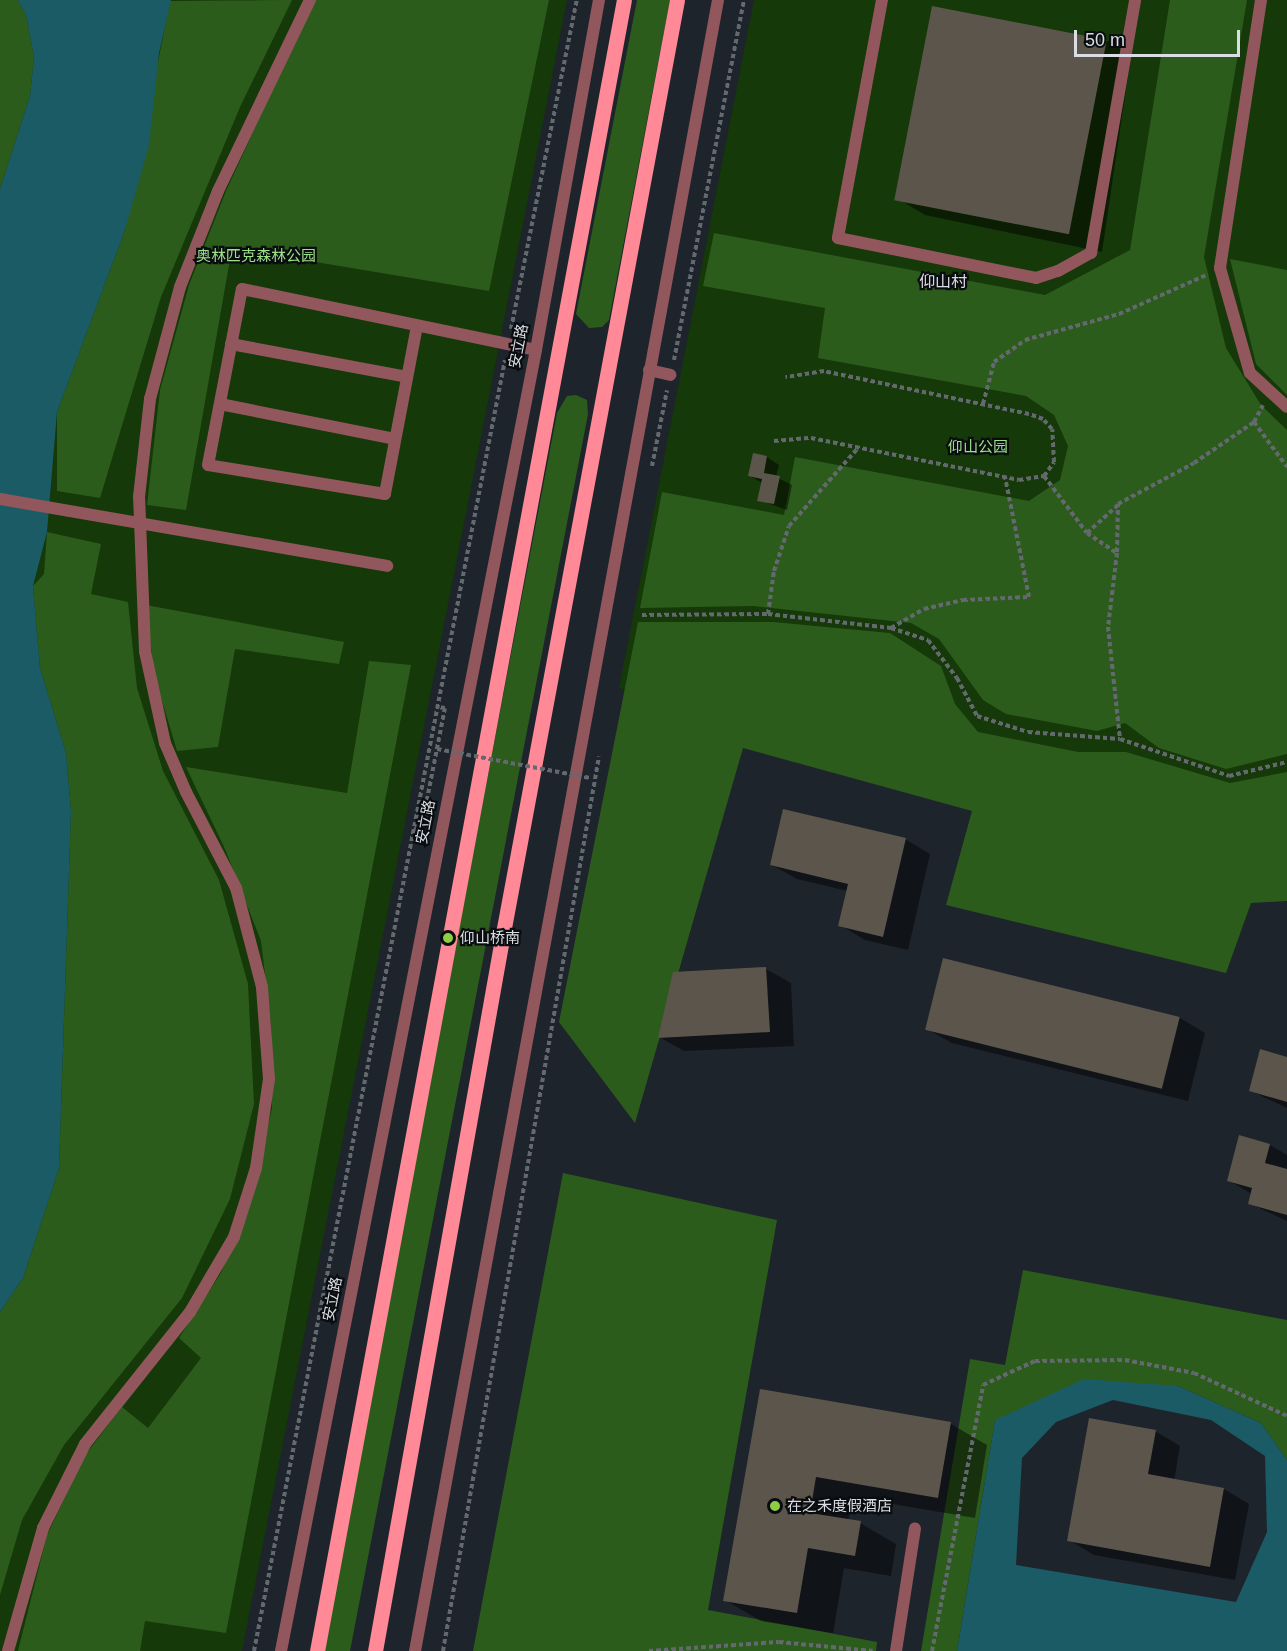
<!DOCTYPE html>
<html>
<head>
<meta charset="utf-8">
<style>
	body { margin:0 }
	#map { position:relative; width:1287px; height:1651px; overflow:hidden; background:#1e242b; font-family:Arial,"Noto Sans SC",sans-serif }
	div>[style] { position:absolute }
	.green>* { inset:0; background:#153908 }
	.forest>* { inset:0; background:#2c5c1b }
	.water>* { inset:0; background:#1b5b66 }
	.shadow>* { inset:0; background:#0007 }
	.building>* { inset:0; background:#5b554c; transform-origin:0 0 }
	.path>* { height:4px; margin-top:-2px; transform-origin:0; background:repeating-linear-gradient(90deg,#646970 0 4.5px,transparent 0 7.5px) }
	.service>* { height:12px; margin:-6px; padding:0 6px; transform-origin:6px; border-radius:6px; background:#91575d }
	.minor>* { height:12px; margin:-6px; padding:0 6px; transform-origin:6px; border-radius:6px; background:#91575d }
	.tertiary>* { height:12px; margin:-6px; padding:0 6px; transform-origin:6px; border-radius:6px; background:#91575d }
	.primary>* { height:15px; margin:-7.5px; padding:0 7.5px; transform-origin:7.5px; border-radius:7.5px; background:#ff8997 }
	.path-bridge>* { height:4px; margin-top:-2px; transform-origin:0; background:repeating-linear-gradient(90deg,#646970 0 4.5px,transparent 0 7.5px) }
	.dots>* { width:16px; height:16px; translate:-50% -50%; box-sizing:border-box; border:3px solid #0a0d10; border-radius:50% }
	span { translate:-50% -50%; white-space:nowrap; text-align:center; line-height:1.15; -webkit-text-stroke:4.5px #0a0d10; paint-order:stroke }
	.park-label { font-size:15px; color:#9be187 }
	.street-label { font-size:15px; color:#dadde3 }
	.poi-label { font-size:15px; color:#dadde3 }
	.left { translate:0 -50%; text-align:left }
	.neighbourhood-label { font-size:16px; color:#dadde3 }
	.scale { position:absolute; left:1074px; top:30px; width:166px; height:27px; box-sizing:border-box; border:3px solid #dadde3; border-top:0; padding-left:8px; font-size:18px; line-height:21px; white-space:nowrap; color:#dadde3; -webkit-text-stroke:4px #0a0d10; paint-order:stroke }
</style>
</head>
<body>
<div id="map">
	<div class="green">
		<div style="clip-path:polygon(0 0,567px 0,242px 1651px,0 1651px)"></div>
		<div style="clip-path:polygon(754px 0,1287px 0,1287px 828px,619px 688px)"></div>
	</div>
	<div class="forest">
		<div style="clip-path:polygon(0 0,18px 0,26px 15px,34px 57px,30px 96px,0 189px)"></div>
		<div style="clip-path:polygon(292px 0,240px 107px,161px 297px,100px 498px,57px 491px,57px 412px,125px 230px,170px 1px)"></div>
		<div style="clip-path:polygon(314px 0,549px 0,489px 291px,232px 248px,186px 510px,147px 505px,160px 390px,189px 285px,226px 191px)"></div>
		<div style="clip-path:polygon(637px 0,670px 0,609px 320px,602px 327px,589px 328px,576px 314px)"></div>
		<div style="clip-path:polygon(1170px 0,1247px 0,1204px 257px,1226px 348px,1261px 405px,1287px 430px,1287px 754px,1226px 769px,1159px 748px,1125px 723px,1097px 731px,1006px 714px,983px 700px,939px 639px,911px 623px,753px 606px,640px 608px,662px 492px,784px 515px,795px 457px,1029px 501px,1060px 480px,1068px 446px,1054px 415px,1026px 396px,818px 358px,825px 308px,703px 286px,714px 233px,1045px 295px,1130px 250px)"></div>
		<div style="clip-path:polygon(1230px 259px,1287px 270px,1287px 395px,1256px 364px)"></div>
		<div style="clip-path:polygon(576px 395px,587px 400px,588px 414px,350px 1651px,321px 1651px,557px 413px,567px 396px)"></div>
		<div style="clip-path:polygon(47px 532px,101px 544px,91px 594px,128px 602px,137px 688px,163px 771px,219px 880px,248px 984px,254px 1104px,230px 1199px,182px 1298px,64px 1445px,22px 1520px,0 1595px,0 1312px,23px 1278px,59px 1168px,71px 811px,66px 753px,40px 668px,33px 586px,44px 574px)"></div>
		<div style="clip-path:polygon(146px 605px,344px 642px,339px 664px,235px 649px,218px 747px,177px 751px,154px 674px)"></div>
		<div style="clip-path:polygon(638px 622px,773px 622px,890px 633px,941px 666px,955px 704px,978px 732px,1078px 752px,1126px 752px,1230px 783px,1287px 772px,1287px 901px,1251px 903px,1226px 973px,946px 905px,972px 811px,743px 748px,635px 1123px,559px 1022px)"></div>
		<div style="clip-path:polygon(369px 661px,411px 665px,226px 1633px,145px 1621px,140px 1651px,18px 1651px,47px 1535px,86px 1454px,122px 1407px,148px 1428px,201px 1358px,179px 1338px,221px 1273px,253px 1193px,272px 1108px,271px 1023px,261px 941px,225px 849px,186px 767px,347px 793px)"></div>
		<div style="clip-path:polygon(563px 1173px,777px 1220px,708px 1610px,877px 1642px,876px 1651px,473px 1651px)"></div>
		<div style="clip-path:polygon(1023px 1270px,1287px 1320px,1287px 1460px,1261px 1423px,1178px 1386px,995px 1420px,957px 1651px,921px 1651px,970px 1359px,1005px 1365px)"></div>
	</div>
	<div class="water">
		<div style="clip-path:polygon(18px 0,171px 0,159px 53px,149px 145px,125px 230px,57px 412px,47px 532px,33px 586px,40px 668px,66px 753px,71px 811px,59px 1168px,23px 1278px,0 1312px,0 189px,30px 96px,34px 57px,26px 15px)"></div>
		<div style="clip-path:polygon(evenodd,1084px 1379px,1178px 1386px,1261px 1423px,1287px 1460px,1287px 1651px,957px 1651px,995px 1420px,1084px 1379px,1113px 1400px,1211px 1420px,1265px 1456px,1267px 1532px,1236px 1602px,1016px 1565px,1022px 1458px,1056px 1422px,1113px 1400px)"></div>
	</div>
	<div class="shadow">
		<div style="clip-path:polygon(1106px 40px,1131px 55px,1102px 252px,925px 215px,900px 200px)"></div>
		<div style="clip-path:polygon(767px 457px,779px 465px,776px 477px,792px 485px,787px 510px,759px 500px,762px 483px,750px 476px)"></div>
		<div style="clip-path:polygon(905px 839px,930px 854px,908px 950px,865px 940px,840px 925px,848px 891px,797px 879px,772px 865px)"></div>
		<div style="clip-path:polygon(944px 960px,1180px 1018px,1205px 1033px,1188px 1101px,952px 1043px,927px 1029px)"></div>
		<div style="clip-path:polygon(766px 969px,791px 983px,794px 1046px,684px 1051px,659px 1037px)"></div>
		<div style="clip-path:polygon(1287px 1058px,1287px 1108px,1251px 1091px)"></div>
		<div style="clip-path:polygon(1270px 1145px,1287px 1155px,1287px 1221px,1249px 1203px,1252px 1194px,1228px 1180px)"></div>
		<div style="clip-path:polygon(761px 1391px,951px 1424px,987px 1445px,975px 1518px,852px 1497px,848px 1521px,860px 1523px,896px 1544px,891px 1576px,844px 1568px,833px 1633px,761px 1621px,725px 1600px)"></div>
		<div style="clip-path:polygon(1155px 1431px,1180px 1446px,1174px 1481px,1224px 1489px,1249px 1504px,1235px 1580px,1094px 1555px,1069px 1540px)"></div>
	</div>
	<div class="building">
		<div style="left:932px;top:6px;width:178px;height:198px;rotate:11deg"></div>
		<div style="clip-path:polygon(753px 453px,767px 456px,764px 473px,780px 476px,774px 504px,757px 501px,762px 479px,748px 476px)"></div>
		<div style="clip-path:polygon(783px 809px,906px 838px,883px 937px,838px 926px,848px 884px,770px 865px)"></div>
		<div style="left:943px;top:958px;width:244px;height:74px;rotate:14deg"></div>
		<div style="clip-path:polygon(766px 967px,770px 1032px,658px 1038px,673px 972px)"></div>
		<div style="clip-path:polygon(1260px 1049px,1287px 1057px,1287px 1102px,1249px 1091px)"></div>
		<div style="clip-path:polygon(1239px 1135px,1270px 1144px,1265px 1163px,1287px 1169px,1287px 1215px,1248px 1204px,1252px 1188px,1227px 1181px)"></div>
		<div style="clip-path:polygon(760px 1389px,951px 1422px,938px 1498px,816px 1477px,810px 1513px,861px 1521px,855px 1556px,808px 1548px,797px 1613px,723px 1601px)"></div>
		<div style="clip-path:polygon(1089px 1418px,1156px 1430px,1148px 1474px,1224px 1488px,1210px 1567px,1067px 1541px)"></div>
	</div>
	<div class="path">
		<div style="left:511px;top:329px;width:336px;rotate:-78.7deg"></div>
		<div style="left:674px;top:360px;width:367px;rotate:-79deg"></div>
		<div style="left:983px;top:404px;width:43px;rotate:-75.3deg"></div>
		<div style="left:994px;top:362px;width:38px;rotate:-35deg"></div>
		<div style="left:1025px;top:340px;width:98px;rotate:-15.5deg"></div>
		<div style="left:1119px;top:314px;width:95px;rotate:-24.1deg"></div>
		<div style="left:1254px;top:422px;width:56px;rotate:53.7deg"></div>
		<div style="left:774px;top:441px;width:37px;rotate:-5deg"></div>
		<div style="left:811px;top:438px;width:212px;rotate:11.4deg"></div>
		<div style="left:1019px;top:480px;width:25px;rotate:-9deg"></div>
		<div style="left:1044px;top:476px;width:17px;rotate:-54deg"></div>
		<div style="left:1054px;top:462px;width:33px;rotate:-93deg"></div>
		<div style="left:1052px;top:429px;width:13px;rotate:-132deg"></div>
		<div style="left:1043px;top:419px;width:15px;rotate:-160deg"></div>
		<div style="left:1029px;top:414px;width:209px;rotate:-168.2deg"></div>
		<div style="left:824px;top:371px;width:39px;rotate:171deg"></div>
		<div style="left:652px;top:466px;width:77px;rotate:-78.8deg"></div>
		<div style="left:1044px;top:476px;width:71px;rotate:53deg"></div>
		<div style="left:1087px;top:533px;width:36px;rotate:34deg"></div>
		<div style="left:1117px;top:553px;width:75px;rotate:96.9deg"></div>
		<div style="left:1108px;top:627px;width:113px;rotate:83.9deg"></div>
		<div style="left:1087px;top:533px;width:42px;rotate:-42.1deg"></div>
		<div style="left:1117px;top:552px;width:48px;rotate:-88.8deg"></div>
		<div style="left:1118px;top:504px;width:86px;rotate:-28.3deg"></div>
		<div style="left:1194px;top:463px;width:73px;rotate:-34.3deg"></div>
		<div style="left:1254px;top:422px;width:19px;rotate:-62deg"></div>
		<div style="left:768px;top:614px;width:43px;rotate:-82.1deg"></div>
		<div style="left:774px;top:571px;width:47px;rotate:-71.6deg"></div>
		<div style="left:789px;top:526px;width:104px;rotate:-48.5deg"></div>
		<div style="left:642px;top:615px;width:126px;rotate:-0.5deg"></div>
		<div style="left:768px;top:614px;width:124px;rotate:6.5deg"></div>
		<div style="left:891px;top:628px;width:39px;rotate:18deg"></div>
		<div style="left:928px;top:640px;width:48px;rotate:52.7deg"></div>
		<div style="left:957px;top:678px;width:43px;rotate:62.2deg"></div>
		<div style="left:977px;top:716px;width:53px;rotate:17.4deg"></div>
		<div style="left:1028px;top:732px;width:92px;rotate:4.4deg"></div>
		<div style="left:1120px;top:739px;width:115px;rotate:18.7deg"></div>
		<div style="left:1229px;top:776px;width:60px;rotate:-13.6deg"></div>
		<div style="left:891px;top:628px;width:38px;rotate:-30deg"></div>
		<div style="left:924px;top:609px;width:40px;rotate:-13deg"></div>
		<div style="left:963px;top:600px;width:66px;rotate:-2.6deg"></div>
		<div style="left:1029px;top:597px;width:122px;rotate:-101.3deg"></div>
		<div style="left:414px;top:829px;width:7px;rotate:8deg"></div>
		<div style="left:421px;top:830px;width:124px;rotate:-78.9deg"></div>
		<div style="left:445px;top:708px;width:8px;rotate:-173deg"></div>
		<div style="left:254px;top:1651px;width:1315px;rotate:-79deg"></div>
		<div style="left:443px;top:1651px;width:908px;rotate:-80.11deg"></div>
		<div style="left:649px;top:1651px;width:130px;rotate:-4deg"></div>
		<div style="left:779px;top:1642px;width:94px;rotate:5.5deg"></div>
		<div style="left:932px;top:1651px;width:271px;rotate:-79.1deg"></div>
		<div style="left:983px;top:1385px;width:57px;rotate:-24.8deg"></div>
		<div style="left:1035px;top:1361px;width:90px;rotate:-0.6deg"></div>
		<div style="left:1125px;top:1360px;width:70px;rotate:10.7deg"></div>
		<div style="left:1194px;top:1373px;width:102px;rotate:24.8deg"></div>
	</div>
	<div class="service">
		<div style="left:882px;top:0;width:242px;rotate:100.5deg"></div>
		<div style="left:838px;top:238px;width:202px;rotate:11.4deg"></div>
		<div style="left:1036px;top:278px;width:23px;rotate:-18deg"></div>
		<div style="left:1058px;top:271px;width:38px;rotate:-29deg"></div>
		<div style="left:1091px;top:253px;width:257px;rotate:-80.1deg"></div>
		<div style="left:1261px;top:0;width:271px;rotate:98.7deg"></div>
		<div style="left:1220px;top:268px;width:109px;rotate:74.1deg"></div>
		<div style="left:1250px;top:373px;width:50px;rotate:42.6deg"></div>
		<div style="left:417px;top:326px;width:171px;rotate:100.8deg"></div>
		<div style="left:385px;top:494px;width:179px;rotate:-170.7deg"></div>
		<div style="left:208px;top:465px;width:179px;rotate:-79.1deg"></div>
		<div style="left:242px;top:289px;width:300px;rotate:11.7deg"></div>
		<div style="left:231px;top:344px;width:179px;rotate:10.6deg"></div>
		<div style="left:649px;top:370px;width:22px;rotate:13deg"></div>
		<div style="left:220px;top:404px;width:178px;rotate:11.3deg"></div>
		<div style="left:0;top:499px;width:393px;rotate:9.8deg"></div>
		<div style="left:8px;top:1651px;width:128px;rotate:-74.1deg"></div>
		<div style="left:43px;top:1528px;width:94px;rotate:-63.4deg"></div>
		<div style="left:85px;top:1444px;width:169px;rotate:-51.5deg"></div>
		<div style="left:190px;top:1312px;width:87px;rotate:-59.6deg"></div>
		<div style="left:234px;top:1237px;width:72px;rotate:-72.3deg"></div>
		<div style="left:256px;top:1168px;width:90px;rotate:-81.7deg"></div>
		<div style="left:269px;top:1079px;width:92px;rotate:-94.4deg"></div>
		<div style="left:262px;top:987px;width:102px;rotate:-104.7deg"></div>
		<div style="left:236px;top:888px;width:108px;rotate:-117.5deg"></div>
		<div style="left:186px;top:792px;width:53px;rotate:-113.2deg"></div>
		<div style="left:165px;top:743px;width:94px;rotate:-102.3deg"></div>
		<div style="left:145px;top:651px;width:154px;rotate:-92.2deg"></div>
		<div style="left:139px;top:497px;width:99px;rotate:-83.6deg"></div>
		<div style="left:150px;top:399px;width:116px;rotate:-75deg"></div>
		<div style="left:180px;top:287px;width:103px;rotate:-68.4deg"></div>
		<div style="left:218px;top:191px;width:212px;rotate:-64.3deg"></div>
	</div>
	<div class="minor">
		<div style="left:896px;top:1651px;width:124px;rotate:-81.2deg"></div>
	</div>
	<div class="tertiary">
		<div style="left:281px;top:1651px;width:1326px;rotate:-78.91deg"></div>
		<div style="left:536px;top:350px;width:356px;rotate:-79.8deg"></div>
		<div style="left:415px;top:1651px;width:1679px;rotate:-79.6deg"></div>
	</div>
	<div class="primary">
		<div style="left:317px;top:1651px;width:1679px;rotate:-79.47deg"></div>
		<div style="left:375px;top:1651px;width:718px;rotate:-79.89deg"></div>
		<div style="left:501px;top:944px;width:960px;rotate:-79.44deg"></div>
	</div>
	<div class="path-bridge">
		<div style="left:437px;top:749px;width:156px;rotate:10.7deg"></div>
	</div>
	<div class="dots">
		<div style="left:448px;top:938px;background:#8fcd42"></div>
		<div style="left:775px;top:1506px;background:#8fcd42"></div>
	</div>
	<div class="park-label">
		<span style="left:256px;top:256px">奥林匹克森林公园</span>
		<span style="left:978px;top:447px">仰山公园</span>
	</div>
	<div class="street-label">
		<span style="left:518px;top:346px;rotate:-79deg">安立路</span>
		<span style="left:425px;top:822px;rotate:-79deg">安立路</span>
		<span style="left:332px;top:1299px;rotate:-79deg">安立路</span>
	</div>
	<div class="poi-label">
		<span class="left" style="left:460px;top:938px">仰山桥南</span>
		<span class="left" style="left:787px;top:1506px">在之禾度假酒店</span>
	</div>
	<div class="neighbourhood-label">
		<span style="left:943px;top:282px">仰山村</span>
	</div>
	<div class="scale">50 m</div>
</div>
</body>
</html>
